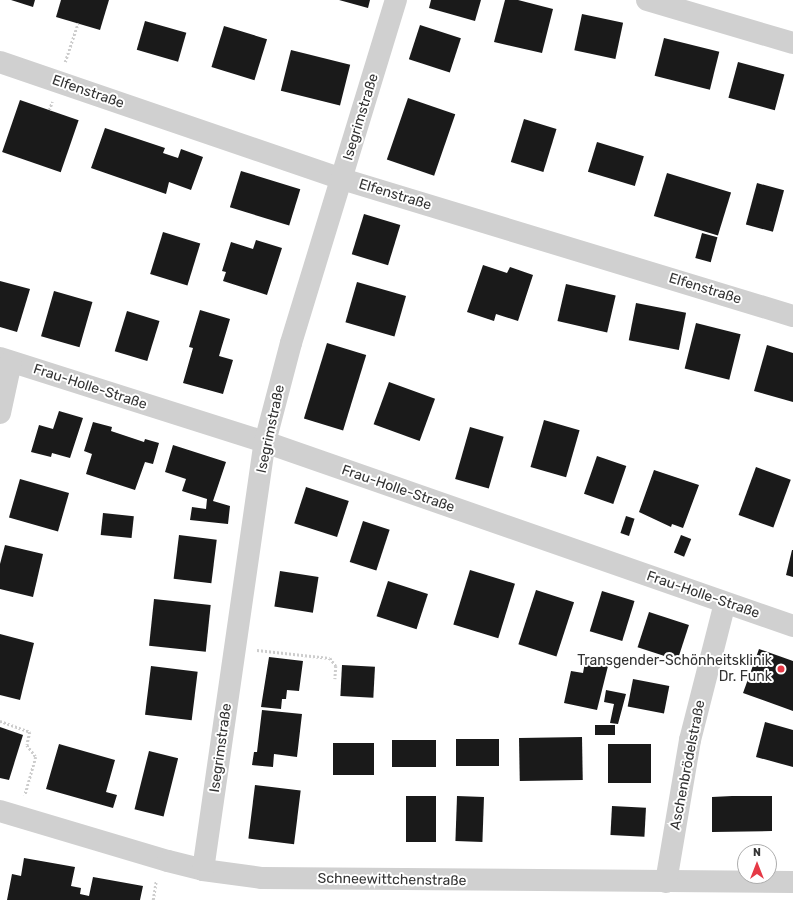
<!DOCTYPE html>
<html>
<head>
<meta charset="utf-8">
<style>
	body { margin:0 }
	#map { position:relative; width:793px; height:900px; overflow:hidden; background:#fff; font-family:Rubik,sans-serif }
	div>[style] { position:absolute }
	.building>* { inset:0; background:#1a1a1a; transform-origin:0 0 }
	.path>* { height:2.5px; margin-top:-1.25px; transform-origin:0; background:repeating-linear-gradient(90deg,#cdcdcd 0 2px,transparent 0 4px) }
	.minor>* { height:22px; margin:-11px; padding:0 11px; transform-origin:11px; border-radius:11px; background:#d0d0d0 }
	.dots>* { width:11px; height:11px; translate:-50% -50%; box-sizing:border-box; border:2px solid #fff; border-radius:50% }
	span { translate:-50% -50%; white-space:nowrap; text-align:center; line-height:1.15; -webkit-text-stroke:4px #fff; paint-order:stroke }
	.street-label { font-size:14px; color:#333 }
	.poi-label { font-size:14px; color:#333 }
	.right { translate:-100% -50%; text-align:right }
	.north { position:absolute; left:737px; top:844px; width:40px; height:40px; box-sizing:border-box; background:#fff; border:1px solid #adadad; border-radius:50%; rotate:0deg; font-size:11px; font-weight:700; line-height:16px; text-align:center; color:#333 }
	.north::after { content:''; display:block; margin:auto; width:14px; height:18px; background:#e63946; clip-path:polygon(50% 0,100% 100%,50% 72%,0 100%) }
</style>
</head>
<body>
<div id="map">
	<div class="building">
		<div style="clip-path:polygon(11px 0,35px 0,33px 7px)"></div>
		<div style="clip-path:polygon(61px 0,109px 0,100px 30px,56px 17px)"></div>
		<div style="clip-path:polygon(339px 0,370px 0,368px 8px)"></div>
		<div style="clip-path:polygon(431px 0,481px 0,475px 21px,429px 8px)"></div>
		<div style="clip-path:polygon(505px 0,518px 0,553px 9px,542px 53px,494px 42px)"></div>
		<div style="left:582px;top:14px;width:42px;height:37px;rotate:12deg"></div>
		<div style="left:145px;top:21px;width:43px;height:30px;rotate:16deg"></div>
		<div style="left:420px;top:25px;width:43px;height:36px;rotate:18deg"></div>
		<div style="left:224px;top:26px;width:45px;height:43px;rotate:17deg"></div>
		<div style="left:664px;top:38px;width:57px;height:39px;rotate:14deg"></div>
		<div style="left:291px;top:50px;width:61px;height:42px;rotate:14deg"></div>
		<div style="left:738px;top:62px;width:48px;height:37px;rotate:15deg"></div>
		<div style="left:408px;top:98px;width:50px;height:65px;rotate:19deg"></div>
		<div style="left:20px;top:100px;width:62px;height:55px;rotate:19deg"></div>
		<div style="left:524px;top:119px;width:34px;height:45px;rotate:17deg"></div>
		<div style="clip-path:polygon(105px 128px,165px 148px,163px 153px,178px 158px,181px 149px,203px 157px,191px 190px,169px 182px,166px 194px,91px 168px)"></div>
		<div style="left:597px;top:142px;width:49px;height:31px;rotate:17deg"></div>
		<div style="left:241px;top:171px;width:62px;height:38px;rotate:17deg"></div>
		<div style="left:667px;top:173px;width:67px;height:45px;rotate:17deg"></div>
		<div style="left:757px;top:183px;width:28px;height:43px;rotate:15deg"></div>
		<div style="left:364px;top:214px;width:38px;height:42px;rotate:17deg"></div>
		<div style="left:163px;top:232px;width:39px;height:44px;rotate:17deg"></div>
		<div style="left:702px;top:233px;width:16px;height:26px;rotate:15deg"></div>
		<div style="clip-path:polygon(256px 240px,282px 248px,267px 295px,223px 281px,226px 272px,222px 271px,231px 242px,253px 249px)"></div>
		<div style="clip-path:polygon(483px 265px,507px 273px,510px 267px,533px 275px,518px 321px,496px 314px,494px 321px,467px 312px)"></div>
		<div style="clip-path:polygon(0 281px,30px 289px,17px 332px,0 327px)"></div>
		<div style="left:357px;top:282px;width:51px;height:42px;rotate:16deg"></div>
		<div style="left:566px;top:284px;width:51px;height:38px;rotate:13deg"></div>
		<div style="left:54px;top:291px;width:40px;height:47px;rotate:16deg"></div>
		<div style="left:636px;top:303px;width:51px;height:38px;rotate:11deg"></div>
		<div style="clip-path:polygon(200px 310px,230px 319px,219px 356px,233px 360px,223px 394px,183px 383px,193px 348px,189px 347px)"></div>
		<div style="left:127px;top:311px;width:34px;height:42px;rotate:17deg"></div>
		<div style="left:696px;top:323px;width:46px;height:47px;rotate:14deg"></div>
		<div style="left:327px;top:343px;width:41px;height:79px;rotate:17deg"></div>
		<div style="clip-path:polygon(767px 345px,793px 353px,793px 402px,754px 391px)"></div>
		<div style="left:389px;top:382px;width:49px;height:45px;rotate:20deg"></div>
		<div style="clip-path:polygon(59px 411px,83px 418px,70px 458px,52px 453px,51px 457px,31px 452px,39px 425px,53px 429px)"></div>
		<div style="left:544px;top:420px;width:37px;height:49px;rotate:16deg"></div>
		<div style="clip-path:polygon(93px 422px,112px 427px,111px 431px,144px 442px,145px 439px,159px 443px,153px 464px,145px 462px,135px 490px,86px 474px,92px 454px,84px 451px)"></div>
		<div style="left:470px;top:427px;width:35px;height:54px;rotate:16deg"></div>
		<div style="clip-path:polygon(173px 445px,226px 462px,213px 501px,230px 506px,228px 524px,190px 520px,192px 507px,206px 509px,207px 499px,182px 491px,186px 479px,165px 472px)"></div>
		<div style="left:597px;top:456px;width:31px;height:40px;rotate:19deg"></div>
		<div style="left:756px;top:467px;width:37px;height:51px;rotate:20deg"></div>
		<div style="clip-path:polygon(654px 470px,699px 485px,683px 528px,672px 524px,671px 527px,639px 512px)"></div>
		<div style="left:20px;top:479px;width:51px;height:40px;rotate:16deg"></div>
		<div style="left:306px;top:487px;width:45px;height:38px;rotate:18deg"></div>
		<div style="left:103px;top:513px;width:31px;height:22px;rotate:6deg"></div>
		<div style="left:626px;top:516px;width:9px;height:18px;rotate:18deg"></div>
		<div style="left:363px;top:521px;width:28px;height:43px;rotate:18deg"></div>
		<div style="left:179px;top:535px;width:38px;height:44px;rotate:7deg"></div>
		<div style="left:681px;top:535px;width:11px;height:19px;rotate:22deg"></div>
		<div style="clip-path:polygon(5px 545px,43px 554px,33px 597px,0 589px,0 564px)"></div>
		<div style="clip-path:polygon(792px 550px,793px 550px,793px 577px,786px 575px)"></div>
		<div style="left:470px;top:570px;width:47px;height:57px;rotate:17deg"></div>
		<div style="left:280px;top:571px;width:39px;height:36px;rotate:9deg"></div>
		<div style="left:388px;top:581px;width:42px;height:37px;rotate:18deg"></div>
		<div style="left:536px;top:590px;width:40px;height:57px;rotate:18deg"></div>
		<div style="left:602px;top:591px;width:34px;height:42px;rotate:17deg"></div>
		<div style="left:154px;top:599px;width:57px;height:47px;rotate:6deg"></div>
		<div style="left:649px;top:612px;width:42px;height:37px;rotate:18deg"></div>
		<div style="clip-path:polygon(0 634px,34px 643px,20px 700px,0 695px)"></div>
		<div style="clip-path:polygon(759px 649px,793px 661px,793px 711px,743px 693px)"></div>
		<div style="clip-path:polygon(269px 657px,303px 661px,299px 691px,287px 690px,286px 699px,282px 699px,281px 709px,261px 707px)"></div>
		<div style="clip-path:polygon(585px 662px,608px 666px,597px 710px,564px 703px,571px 671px,583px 673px)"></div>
		<div style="left:342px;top:665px;width:33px;height:31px;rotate:3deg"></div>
		<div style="left:151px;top:666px;width:47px;height:49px;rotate:7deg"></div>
		<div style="left:633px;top:679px;width:37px;height:28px;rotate:11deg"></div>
		<div style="clip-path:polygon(606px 690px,626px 694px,618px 724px,610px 723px,614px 704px,604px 702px)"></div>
		<div style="clip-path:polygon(262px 710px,302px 714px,297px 757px,274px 754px,273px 767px,252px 765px,254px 752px,257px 752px)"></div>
		<div style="clip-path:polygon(765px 722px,793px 730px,793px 767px,756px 757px)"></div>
		<div style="left:595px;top:725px;width:20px;height:10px"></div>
		<div style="clip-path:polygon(0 727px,23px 735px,9px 780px,0 778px)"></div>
		<div style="left:582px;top:737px;width:43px;height:63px;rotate:89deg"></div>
		<div style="left:456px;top:739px;width:43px;height:27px"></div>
		<div style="left:392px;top:740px;width:44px;height:27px"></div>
		<div style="left:333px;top:743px;width:41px;height:32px"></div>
		<div style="clip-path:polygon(59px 744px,115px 760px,106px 792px,117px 795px,113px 808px,46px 789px)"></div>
		<div style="left:608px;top:744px;width:43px;height:39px"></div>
		<div style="left:149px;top:751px;width:30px;height:60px;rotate:14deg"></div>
		<div style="left:255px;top:785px;width:46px;height:54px;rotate:7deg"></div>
		<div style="left:406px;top:796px;width:30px;height:46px"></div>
		<div style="left:457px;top:796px;width:27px;height:45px;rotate:2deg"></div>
		<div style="clip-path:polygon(732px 796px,772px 796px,772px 831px,712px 832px,712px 797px)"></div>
		<div style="left:612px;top:806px;width:34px;height:29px;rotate:3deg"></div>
		<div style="clip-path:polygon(24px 858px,75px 867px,71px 886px,81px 888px,80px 894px,89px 896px,93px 877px,143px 886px,140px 900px,7px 900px,12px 874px,21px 876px)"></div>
	</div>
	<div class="path">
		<div style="left:65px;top:62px;width:41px;rotate:-71.6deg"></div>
		<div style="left:49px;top:110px;width:9px;rotate:-69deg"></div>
		<div style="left:257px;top:650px;width:73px;rotate:6.3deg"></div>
		<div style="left:330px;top:658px;width:10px;rotate:53deg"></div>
		<div style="left:336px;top:666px;width:13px;rotate:94deg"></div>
		<div style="left:0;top:721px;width:32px;rotate:20deg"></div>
		<div style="left:30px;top:732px;width:13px;rotate:103deg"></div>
		<div style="left:27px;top:745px;width:15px;rotate:53deg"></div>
		<div style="left:36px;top:757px;width:40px;rotate:106deg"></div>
		<div style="left:153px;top:900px;width:19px;rotate:-81deg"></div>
	</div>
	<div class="minor">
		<div style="left:647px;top:0;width:152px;rotate:16.4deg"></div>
		<div style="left:0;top:62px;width:361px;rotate:18.9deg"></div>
		<div style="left:342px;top:179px;width:471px;rotate:16.9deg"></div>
		<div style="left:0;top:358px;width:278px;rotate:17.6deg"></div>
		<div style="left:265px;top:442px;width:559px;rotate:19.21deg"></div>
		<div style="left:0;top:413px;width:52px;rotate:-77.8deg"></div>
		<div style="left:0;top:811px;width:175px;rotate:16.6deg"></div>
		<div style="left:168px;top:861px;width:36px;rotate:14deg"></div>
		<div style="left:203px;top:870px;width:60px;rotate:7.7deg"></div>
		<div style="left:262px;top:878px;width:531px;rotate:0.43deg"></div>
		<div style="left:203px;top:870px;width:432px;rotate:-81.8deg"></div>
		<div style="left:265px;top:442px;width:102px;rotate:-75.3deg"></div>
		<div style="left:291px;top:343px;width:359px;rotate:-73deg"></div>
		<div style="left:666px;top:882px;width:144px;rotate:-80.4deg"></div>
		<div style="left:690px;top:740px;width:141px;rotate:-75.7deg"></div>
	</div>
	<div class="dots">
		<div style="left:781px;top:669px;background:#e63946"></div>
	</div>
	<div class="street-label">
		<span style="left:88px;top:92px;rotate:19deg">Elfenstraße</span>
		<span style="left:361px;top:117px;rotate:-73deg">Isegrimstraße</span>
		<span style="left:395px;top:195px;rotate:17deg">Elfenstraße</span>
		<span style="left:705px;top:289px;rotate:17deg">Elfenstraße</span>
		<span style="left:90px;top:387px;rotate:18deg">Frau-Holle-Straße</span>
		<span style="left:271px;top:429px;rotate:-78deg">Isegrimstraße</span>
		<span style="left:398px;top:489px;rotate:19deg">Frau-Holle-Straße</span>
		<span style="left:703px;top:595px;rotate:19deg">Frau-Holle-Straße</span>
		<span style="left:221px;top:748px;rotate:-82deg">Isegrimstraße</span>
		<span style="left:688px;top:765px;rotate:-79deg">Aschenbrödelstraße</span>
		<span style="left:392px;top:880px;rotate:1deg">Schneewittchenstraße</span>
	</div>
	<div class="poi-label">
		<span class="right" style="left:772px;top:669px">Transgender-Schönheitsklinik<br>Dr. Funk</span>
	</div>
	<div class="north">N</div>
</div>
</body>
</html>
